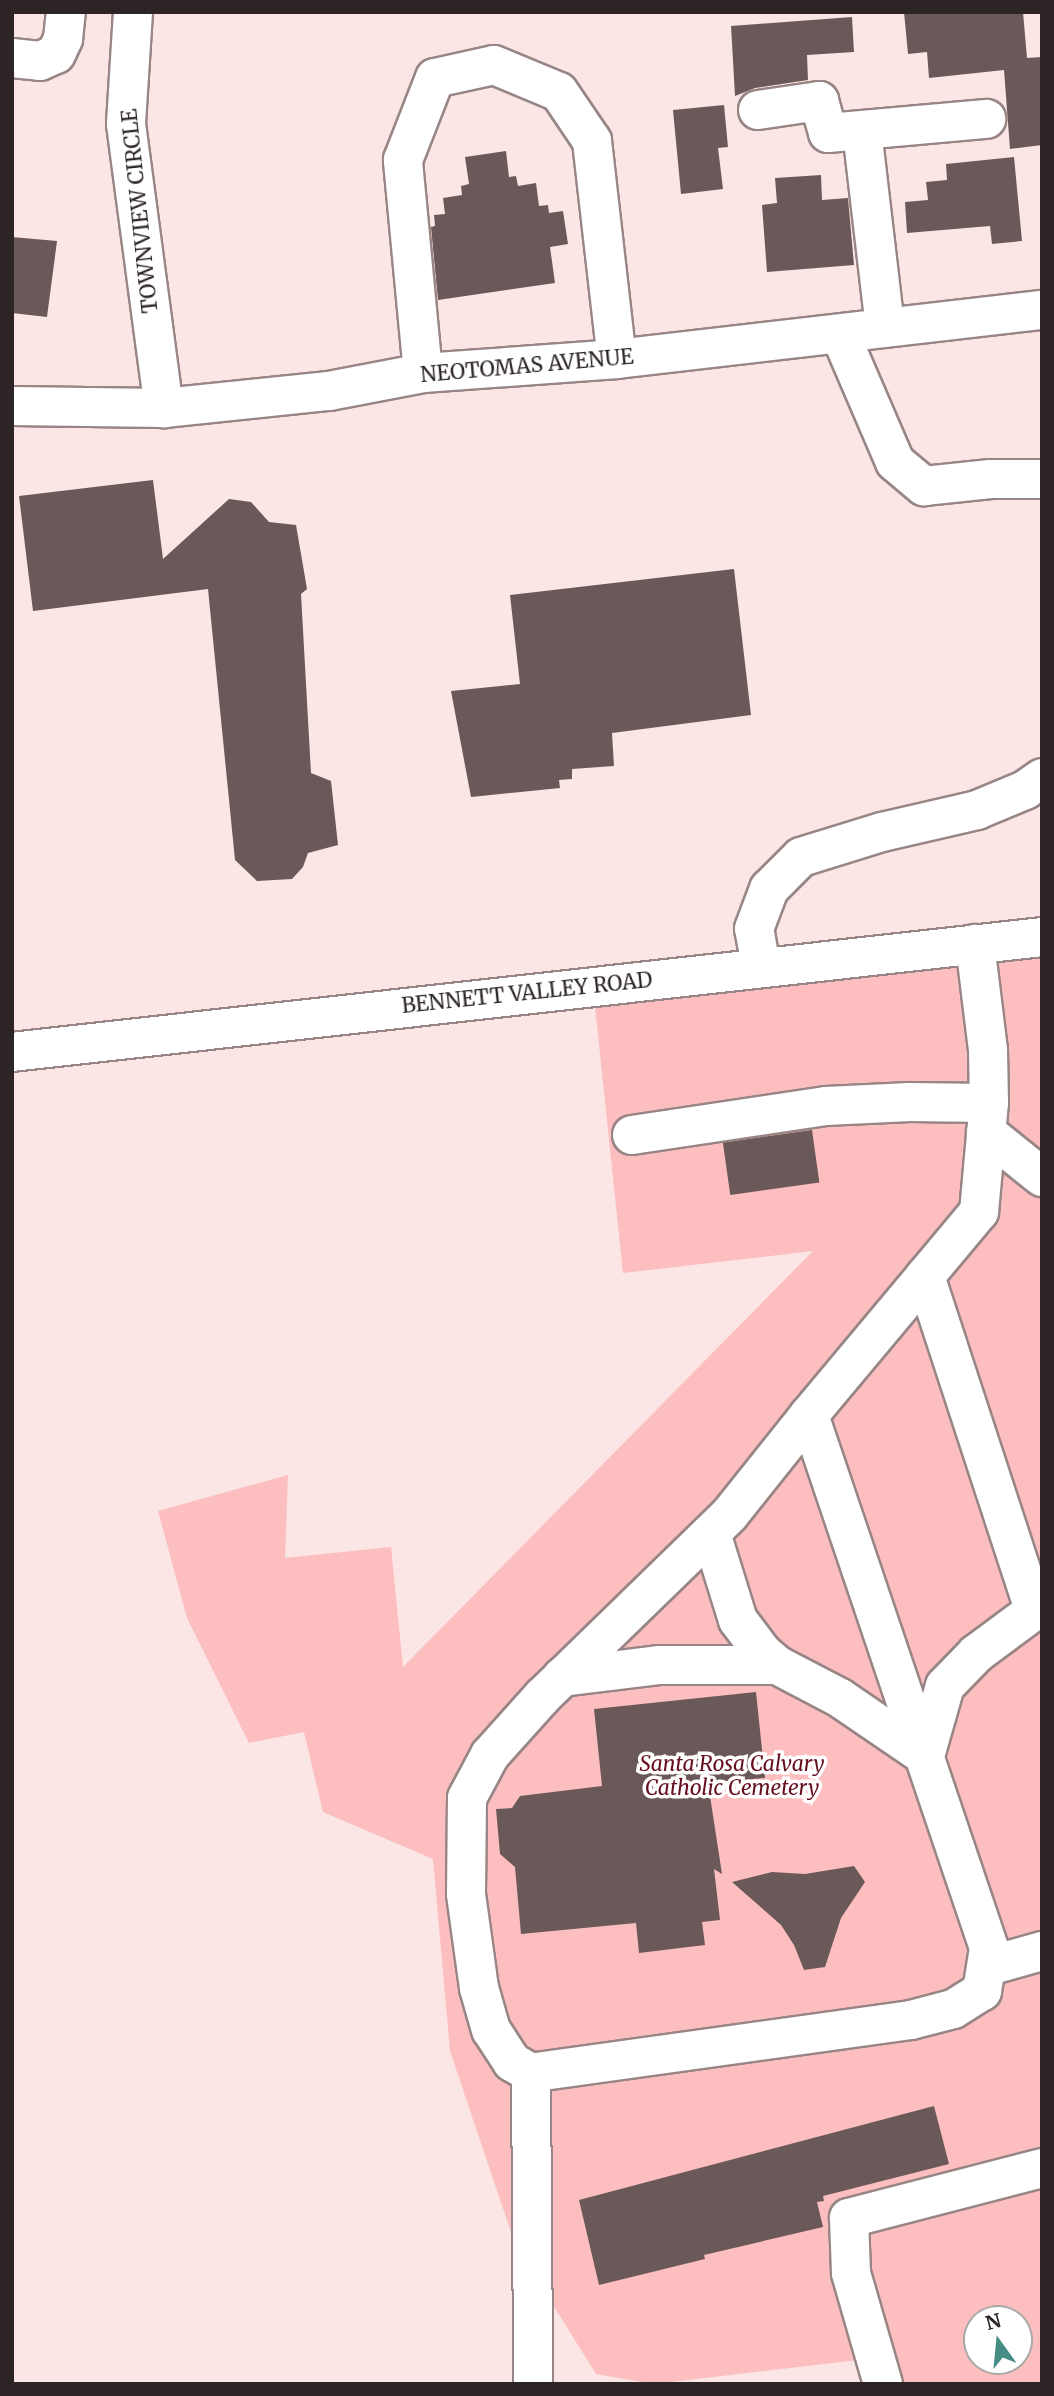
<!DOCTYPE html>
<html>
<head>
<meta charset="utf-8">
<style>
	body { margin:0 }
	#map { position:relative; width:1054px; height:2396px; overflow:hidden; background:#fbe5e5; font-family:Merriweather,serif }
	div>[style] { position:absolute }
	.green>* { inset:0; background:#fcbebf }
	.building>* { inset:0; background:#6b5959; transform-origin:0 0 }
	.roads { filter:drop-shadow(2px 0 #988585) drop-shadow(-2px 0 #988585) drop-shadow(0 2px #988585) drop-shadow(0 -2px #988585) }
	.minor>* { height:38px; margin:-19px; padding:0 19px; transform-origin:19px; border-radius:19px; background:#fff }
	span { translate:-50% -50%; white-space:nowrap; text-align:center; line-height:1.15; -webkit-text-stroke:7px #fff; paint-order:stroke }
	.street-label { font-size:21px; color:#2d2525 }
	.park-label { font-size:21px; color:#650f1e; font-style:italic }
	.frame { position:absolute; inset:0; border:14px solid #2d2525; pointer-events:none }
	.north { position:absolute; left:963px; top:2305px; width:70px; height:70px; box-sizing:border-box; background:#fff; border:2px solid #aba8a8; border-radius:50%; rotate:345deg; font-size:19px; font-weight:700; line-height:28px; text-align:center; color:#2d2525 }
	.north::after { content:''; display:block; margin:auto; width:24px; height:32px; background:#468c84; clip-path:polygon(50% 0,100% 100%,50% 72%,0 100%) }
</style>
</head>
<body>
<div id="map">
	<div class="green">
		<div style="clip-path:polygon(evenodd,1042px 957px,1042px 2384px,866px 2384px,858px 2360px,654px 2384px,596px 2374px,515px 2244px,450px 2051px,433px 1859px,323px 1812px,304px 1732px,249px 1743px,187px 1618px,158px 1511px,288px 1475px,285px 1558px,391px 1547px,403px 1667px,813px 1251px,623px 1273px,595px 1006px,1042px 957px,977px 2319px,1019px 2319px,1019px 2361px,977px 2361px,977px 2319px)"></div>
	</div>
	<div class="building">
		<div style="clip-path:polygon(904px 12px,1023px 12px,1027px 58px,1042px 57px,1042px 145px,1010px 149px,1004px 70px,929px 78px,927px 52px,908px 54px)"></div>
		<div style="clip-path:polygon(852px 17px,854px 52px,807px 55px,808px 80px,755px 88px,735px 96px,731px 26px)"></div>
		<div style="clip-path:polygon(724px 105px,728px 147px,718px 148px,723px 189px,681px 194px,673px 110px)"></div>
		<div style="clip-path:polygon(506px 151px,509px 177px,516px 176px,518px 186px,536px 183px,539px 206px,548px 205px,549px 213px,563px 211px,568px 244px,550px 247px,555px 283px,438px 300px,431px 227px,435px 226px,434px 215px,445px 214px,443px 198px,462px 195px,461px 186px,469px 184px,465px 157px)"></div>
		<div style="clip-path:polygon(1014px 157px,1022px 241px,992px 244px,990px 226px,907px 233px,905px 202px,928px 200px,926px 182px,947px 180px,946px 164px)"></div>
		<div style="clip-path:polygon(821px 175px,822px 200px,848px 198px,854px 265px,767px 272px,762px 205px,777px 203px,775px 178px)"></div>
		<div style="clip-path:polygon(12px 237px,57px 241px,47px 317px,12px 313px)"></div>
		<div style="clip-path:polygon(153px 480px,163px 559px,229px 499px,251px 502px,269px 522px,296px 525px,307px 589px,301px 594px,311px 773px,331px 781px,338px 845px,308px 853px,303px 867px,292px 879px,257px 881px,235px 860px,208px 589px,33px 611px,19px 496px)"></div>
		<div style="clip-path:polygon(734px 569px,751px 715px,612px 733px,614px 766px,572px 769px,572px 779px,559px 780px,560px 788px,471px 797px,451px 691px,520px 684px,510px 595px)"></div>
		<div style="left:812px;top:1130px;width:53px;height:90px;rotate:82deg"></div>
		<div style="clip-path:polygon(756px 1692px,765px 1778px,708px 1783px,722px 1874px,714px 1869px,720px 1920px,702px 1922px,705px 1945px,639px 1953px,636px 1923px,521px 1934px,515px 1867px,500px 1854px,496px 1809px,512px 1808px,520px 1796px,602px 1786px,594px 1709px)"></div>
		<div style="clip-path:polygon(854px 1866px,865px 1882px,841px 1918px,825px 1967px,804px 1970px,794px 1945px,781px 1925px,732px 1882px,772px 1872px,805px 1874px)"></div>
		<div style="clip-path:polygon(934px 2106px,949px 2164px,823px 2196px,824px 2201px,817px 2202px,823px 2227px,704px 2255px,705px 2259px,599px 2285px,579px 2200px)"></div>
	</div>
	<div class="roads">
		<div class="minor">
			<div style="left:133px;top:12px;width:112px;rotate:93.6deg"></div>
			<div style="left:126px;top:124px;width:287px;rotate:82.4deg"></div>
			<div style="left:12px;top:58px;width:28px;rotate:6deg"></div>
			<div style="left:40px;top:61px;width:17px;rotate:-24deg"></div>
			<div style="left:56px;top:54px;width:17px;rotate:-65deg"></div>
			<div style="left:63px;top:39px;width:27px;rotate:-84deg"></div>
			<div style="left:758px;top:110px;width:62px;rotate:-8.4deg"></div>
			<div style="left:819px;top:101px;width:33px;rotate:74deg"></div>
			<div style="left:828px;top:133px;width:159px;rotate:-5.1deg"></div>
			<div style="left:862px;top:131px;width:196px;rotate:83.3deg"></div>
			<div style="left:840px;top:334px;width:139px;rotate:66.7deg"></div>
			<div style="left:895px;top:462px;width:38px;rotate:40deg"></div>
			<div style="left:924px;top:486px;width:67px;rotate:-6deg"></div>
			<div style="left:991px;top:479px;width:51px"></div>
			<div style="left:423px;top:373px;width:214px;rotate:-95.4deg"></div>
			<div style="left:403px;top:160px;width:88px;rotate:-68.7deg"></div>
			<div style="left:435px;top:78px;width:60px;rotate:-12.4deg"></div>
			<div style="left:494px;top:65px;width:70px;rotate:22.6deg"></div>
			<div style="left:559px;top:92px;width:59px;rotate:56deg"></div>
			<div style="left:592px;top:141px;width:219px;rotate:83.5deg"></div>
			<div style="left:12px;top:406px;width:152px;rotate:0.8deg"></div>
			<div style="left:164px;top:408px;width:166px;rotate:-5.9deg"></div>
			<div style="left:329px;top:391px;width:96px;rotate:-10.8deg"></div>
			<div style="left:423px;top:373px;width:195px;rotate:-4.1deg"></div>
			<div style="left:617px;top:359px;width:428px;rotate:-6.6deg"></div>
			<div style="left:761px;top:967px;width:39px;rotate:-100deg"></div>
			<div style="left:754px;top:929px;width:43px;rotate:-69.4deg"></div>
			<div style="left:769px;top:889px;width:45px;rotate:-45deg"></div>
			<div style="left:801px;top:857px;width:85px;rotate:-17.2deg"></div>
			<div style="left:882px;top:832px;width:98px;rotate:-13deg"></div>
			<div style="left:977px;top:810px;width:52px;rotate:-22.6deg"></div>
			<div style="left:1025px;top:790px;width:21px;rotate:-35deg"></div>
			<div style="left:12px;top:1052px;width:1036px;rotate:-6.37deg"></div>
			<div style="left:986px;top:1132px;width:72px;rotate:38.8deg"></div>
			<div style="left:632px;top:1135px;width:196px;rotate:-8.5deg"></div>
			<div style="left:826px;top:1106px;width:84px;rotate:-2.7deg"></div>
			<div style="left:910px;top:1102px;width:79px;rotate:0.7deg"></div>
			<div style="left:925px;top:1276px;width:350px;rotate:71.9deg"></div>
			<div style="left:809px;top:1415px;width:563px;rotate:71.34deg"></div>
			<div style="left:989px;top:1948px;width:44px;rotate:99.2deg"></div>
			<div style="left:982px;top:1991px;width:34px;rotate:148deg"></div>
			<div style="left:953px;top:2009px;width:43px;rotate:165.3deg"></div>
			<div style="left:911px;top:2020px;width:384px;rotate:172.1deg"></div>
			<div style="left:531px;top:2073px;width:22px;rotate:-150deg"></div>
			<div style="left:512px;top:2062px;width:38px;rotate:-123deg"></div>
			<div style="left:491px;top:2030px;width:44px;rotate:-105.9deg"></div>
			<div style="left:479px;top:1988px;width:95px;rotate:-97.9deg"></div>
			<div style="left:466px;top:1894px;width:96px;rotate:-89.4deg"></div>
			<div style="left:467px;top:1798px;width:49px;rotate:-61.9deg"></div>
			<div style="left:490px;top:1755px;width:78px;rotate:-48.1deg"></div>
			<div style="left:542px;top:1697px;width:262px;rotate:-44.2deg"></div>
			<div style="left:730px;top:1514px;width:127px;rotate:-51.4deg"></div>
			<div style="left:809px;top:1415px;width:265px;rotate:-50.1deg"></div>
			<div style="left:979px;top:1212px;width:109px;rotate:-84.8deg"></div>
			<div style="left:989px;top:1103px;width:53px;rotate:-91.1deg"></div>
			<div style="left:988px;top:1050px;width:107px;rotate:-97deg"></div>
			<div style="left:711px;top:1533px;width:91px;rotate:72.8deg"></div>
			<div style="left:738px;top:1620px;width:40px;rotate:53deg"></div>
			<div style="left:762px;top:1652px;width:20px;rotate:41deg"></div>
			<div style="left:777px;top:1665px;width:71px;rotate:27.6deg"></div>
			<div style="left:840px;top:1698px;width:103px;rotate:34.3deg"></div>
			<div style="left:562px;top:1677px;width:99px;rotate:-7deg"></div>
			<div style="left:660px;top:1665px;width:117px"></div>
			<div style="left:925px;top:1756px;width:73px;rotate:-74.1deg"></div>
			<div style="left:945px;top:1686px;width:45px;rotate:-45.9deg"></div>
			<div style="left:976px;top:1654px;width:82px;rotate:-36.6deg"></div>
			<div style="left:989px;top:1966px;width:55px;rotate:-15.8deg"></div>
			<div style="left:531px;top:2073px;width:311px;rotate:89.6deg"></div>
			<div style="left:883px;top:2384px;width:116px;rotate:-106.1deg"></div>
			<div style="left:851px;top:2273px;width:55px;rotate:-92.1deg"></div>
			<div style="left:849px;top:2218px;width:199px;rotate:-14.5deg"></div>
		</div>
	</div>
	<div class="street-label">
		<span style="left:140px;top:211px;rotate:-96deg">TOWNVIEW CIRCLE</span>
		<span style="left:527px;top:366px;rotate:-5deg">NEOTOMAS AVENUE</span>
		<span style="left:527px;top:993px;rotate:-6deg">BENNETT VALLEY ROAD</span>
	</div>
	<div class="park-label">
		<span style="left:732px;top:1776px">Santa Rosa Calvary<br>Catholic Cemetery</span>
	</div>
	<div class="frame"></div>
	<div class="north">N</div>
</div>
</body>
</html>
